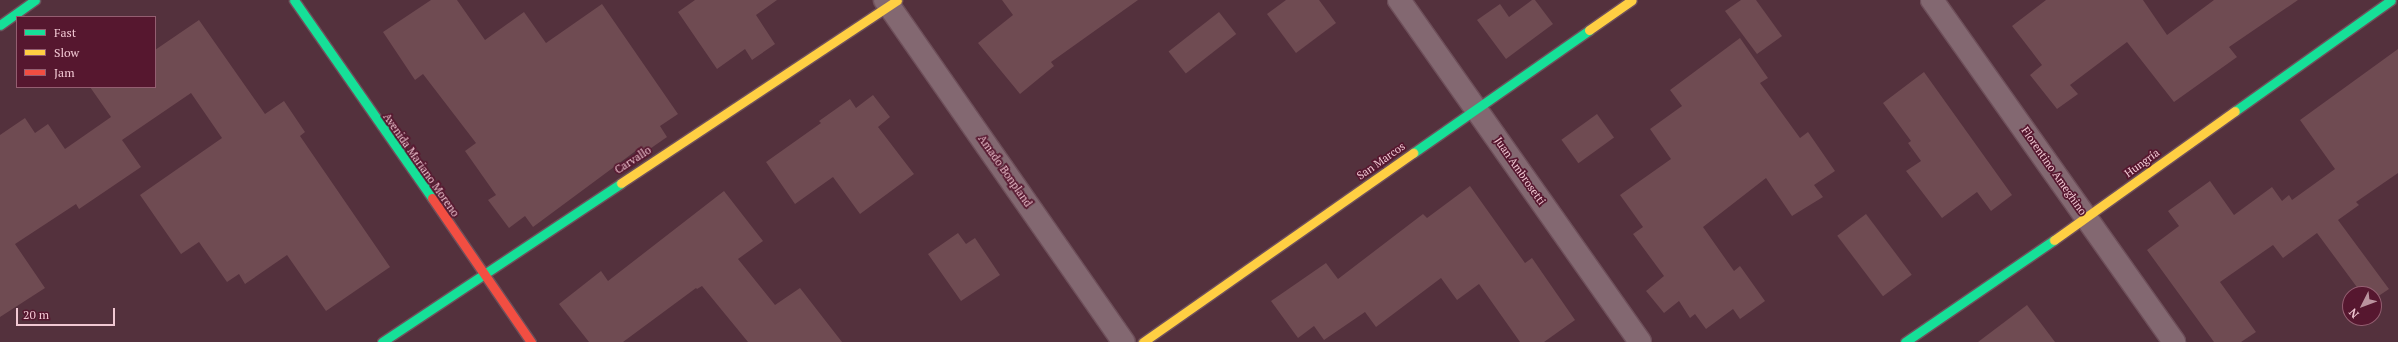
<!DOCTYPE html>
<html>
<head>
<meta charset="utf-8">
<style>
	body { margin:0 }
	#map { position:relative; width:2398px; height:342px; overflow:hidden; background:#54313d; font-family:"PT Serif",serif }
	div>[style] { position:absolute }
	.building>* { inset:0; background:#6f4b52; transform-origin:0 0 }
	.roads { filter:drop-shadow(1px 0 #6e4f5a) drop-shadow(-1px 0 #6e4f5a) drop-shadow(0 1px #6e4f5a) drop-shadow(0 -1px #6e4f5a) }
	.street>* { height:22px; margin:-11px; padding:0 11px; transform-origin:11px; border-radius:11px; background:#836871 }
	.fast>* { height:9px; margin:-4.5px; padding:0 4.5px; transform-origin:4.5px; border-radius:4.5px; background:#16e098 }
	.slow>* { height:9px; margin:-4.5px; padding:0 4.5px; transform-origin:4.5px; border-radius:4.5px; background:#ffcf43 }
	.jam>* { height:9px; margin:-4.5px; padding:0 4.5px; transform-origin:4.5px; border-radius:4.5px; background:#f24e42 }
	span { translate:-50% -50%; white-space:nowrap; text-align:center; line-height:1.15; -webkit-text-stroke:3.5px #56172f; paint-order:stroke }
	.street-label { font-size:11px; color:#f1c8d3 }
	.legend { position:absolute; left:16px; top:16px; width:140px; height:72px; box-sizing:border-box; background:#56172f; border:1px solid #945e71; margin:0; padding:5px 7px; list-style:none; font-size:12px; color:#f1c8d3 }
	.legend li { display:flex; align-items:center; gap:8px; height:20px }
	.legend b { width:20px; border:1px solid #945e71 }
	.north { position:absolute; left:2342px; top:286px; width:40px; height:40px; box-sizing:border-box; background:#56172f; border:1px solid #945e71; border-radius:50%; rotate:228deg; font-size:11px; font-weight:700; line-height:16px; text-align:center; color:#f1c8d3 }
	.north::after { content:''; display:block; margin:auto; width:14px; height:18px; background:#ba939e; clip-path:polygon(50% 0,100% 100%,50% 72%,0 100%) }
	.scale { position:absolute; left:16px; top:308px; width:99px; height:18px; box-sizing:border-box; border:2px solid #f1c8d3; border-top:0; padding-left:5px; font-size:12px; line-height:14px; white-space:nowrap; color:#f1c8d3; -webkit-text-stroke:3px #56172f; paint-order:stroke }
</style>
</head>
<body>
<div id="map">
	<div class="building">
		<div style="clip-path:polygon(431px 0,457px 0,485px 40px,524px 12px,546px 43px,602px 4px,678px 114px,660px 126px,667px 137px,644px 153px,641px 147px,533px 227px,525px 216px,509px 228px,488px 200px,496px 195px,465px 151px,476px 143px,423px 74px,415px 80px,383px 32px)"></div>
		<div style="clip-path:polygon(695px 0,777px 0,756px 15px,775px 44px,752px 60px,745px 49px,717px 69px,678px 12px)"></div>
		<div style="clip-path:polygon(1002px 0,1138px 0,1051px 62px,1054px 66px,1020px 94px,978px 43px,1013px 15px)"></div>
		<div style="clip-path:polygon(1286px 0,1319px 0,1336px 23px,1296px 53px,1267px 14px)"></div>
		<div style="clip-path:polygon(1532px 0,1535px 0,1553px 24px,1506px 59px,1477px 20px,1500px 4px,1509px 17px)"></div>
		<div style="clip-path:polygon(1741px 0,1756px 0,1782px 36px,1757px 54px,1725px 11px)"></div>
		<div style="clip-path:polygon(2046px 0,2143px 0,2167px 35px,2214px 0,2298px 0,2229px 47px,2237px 57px,2174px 102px,2127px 42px,2070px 85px,2078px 94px,2057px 109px,2030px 75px,2042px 65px,2012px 26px)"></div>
		<div style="left:1219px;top:12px;width:28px;height:64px;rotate:52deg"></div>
		<div style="clip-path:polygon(199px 20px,265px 114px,284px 101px,305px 132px,300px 136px,390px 267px,326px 311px,287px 255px,245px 284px,239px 274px,227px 282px,199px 242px,181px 254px,140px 195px,222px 138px,191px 93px,122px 140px,141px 167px,79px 209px,76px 204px,15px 244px,45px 288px,0 317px,0 135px,25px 118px,35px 133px,48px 124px,65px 149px,111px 117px,90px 87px,155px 87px,155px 50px)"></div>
		<div style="clip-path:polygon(1740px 38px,1768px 78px,1760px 83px,1800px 138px,1808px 132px,1835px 171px,1814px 185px,1823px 197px,1792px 216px,1766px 178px,1703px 227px,1734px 271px,1740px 266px,1765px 301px,1740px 319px,1733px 309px,1706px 329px,1695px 314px,1690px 318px,1679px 301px,1664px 313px,1646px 291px,1664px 276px,1633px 234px,1643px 227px,1620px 195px,1671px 159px,1650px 129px,1682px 106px,1670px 90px)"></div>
		<div style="clip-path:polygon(2398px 49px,2398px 173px,2356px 202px,2359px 205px,2338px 220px,2389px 289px,2374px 299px,2374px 294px,2362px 294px,2317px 233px,2283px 258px,2273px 245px,2220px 282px,2256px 332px,2241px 342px,2214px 342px,2147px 250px,2179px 226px,2168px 211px,2210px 181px,2234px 215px,2272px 187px,2282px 201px,2289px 195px,2292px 200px,2335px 169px,2300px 120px)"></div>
		<div style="clip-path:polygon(1924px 72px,2012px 195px,1991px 211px,1977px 192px,1942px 218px,1906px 171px,1921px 161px,1908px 143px,1911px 141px,1883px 103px)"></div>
		<div style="clip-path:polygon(873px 95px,890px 117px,878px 127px,914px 174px,860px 214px,833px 177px,795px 204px,766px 162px,821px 123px,819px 121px,850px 99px,856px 108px)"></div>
		<div style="left:1597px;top:114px;width:29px;height:44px;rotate:54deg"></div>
		<div style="clip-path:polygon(1470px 186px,1525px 263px,1532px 258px,1575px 320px,1544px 342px,1520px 342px,1479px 284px,1457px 300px,1441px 278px,1376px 327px,1365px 312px,1324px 340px,1314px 326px,1298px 338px,1271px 301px,1326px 263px,1338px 279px,1423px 214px,1427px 218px)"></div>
		<div style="clip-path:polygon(724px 191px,763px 241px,738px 259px,775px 305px,800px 288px,842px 342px,748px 342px,702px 286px,697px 289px,696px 288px,623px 342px,589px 342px,559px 304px,601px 271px,608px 281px)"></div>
		<div style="left:1866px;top:214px;width:76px;height:36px;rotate:53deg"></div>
		<div style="clip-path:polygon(958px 233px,966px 244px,975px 238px,1000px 275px,961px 301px,928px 254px)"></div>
		<div style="clip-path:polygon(2027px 305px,2055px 342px,1978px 342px)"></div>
	</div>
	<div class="roads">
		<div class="street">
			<div style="left:885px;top:0;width:417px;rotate:55.1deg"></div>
			<div style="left:1399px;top:0;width:418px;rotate:54.8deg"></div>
			<div style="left:1932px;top:0;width:419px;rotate:54.7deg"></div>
		</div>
		<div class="fast">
			<div style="left:294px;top:0;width:241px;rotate:55.1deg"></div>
			<div style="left:0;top:25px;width:43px;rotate:-35.5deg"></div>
			<div style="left:2235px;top:111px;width:191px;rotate:-35.4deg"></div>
			<div style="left:1413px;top:153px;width:215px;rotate:-34.9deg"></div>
			<div style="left:382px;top:342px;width:287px;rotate:-33.6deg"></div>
			<div style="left:1905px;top:342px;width:181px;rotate:-34.4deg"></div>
		</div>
		<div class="slow">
			<div style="left:1589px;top:30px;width:52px;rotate:-34.9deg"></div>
			<div style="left:621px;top:183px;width:331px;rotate:-33.5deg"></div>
			<div style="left:2054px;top:240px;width:222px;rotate:-35.5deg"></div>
			<div style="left:1143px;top:342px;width:330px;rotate:-35deg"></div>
		</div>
		<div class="jam">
			<div style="left:432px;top:198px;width:175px;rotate:55.5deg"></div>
		</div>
	</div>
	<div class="street-label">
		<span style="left:633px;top:160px;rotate:-33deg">Carvallo</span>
		<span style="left:1381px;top:161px;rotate:-35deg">San Marcos</span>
		<span style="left:2142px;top:163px;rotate:-36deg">Hungría</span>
		<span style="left:421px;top:165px;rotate:55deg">Avenida Mariano Moreno</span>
		<span style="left:1005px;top:171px;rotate:55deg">Amado Bonpland</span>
		<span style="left:1520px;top:171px;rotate:55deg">Juan Ambrosetti</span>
		<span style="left:2054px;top:171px;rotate:55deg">Florentino Ameghino</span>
	</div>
	<ul class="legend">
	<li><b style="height:5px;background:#16e098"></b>Fast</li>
	<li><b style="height:5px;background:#ffcf43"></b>Slow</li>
	<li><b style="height:5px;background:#f24e42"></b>Jam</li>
	</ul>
	<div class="north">N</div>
	<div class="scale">20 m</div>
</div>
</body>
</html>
